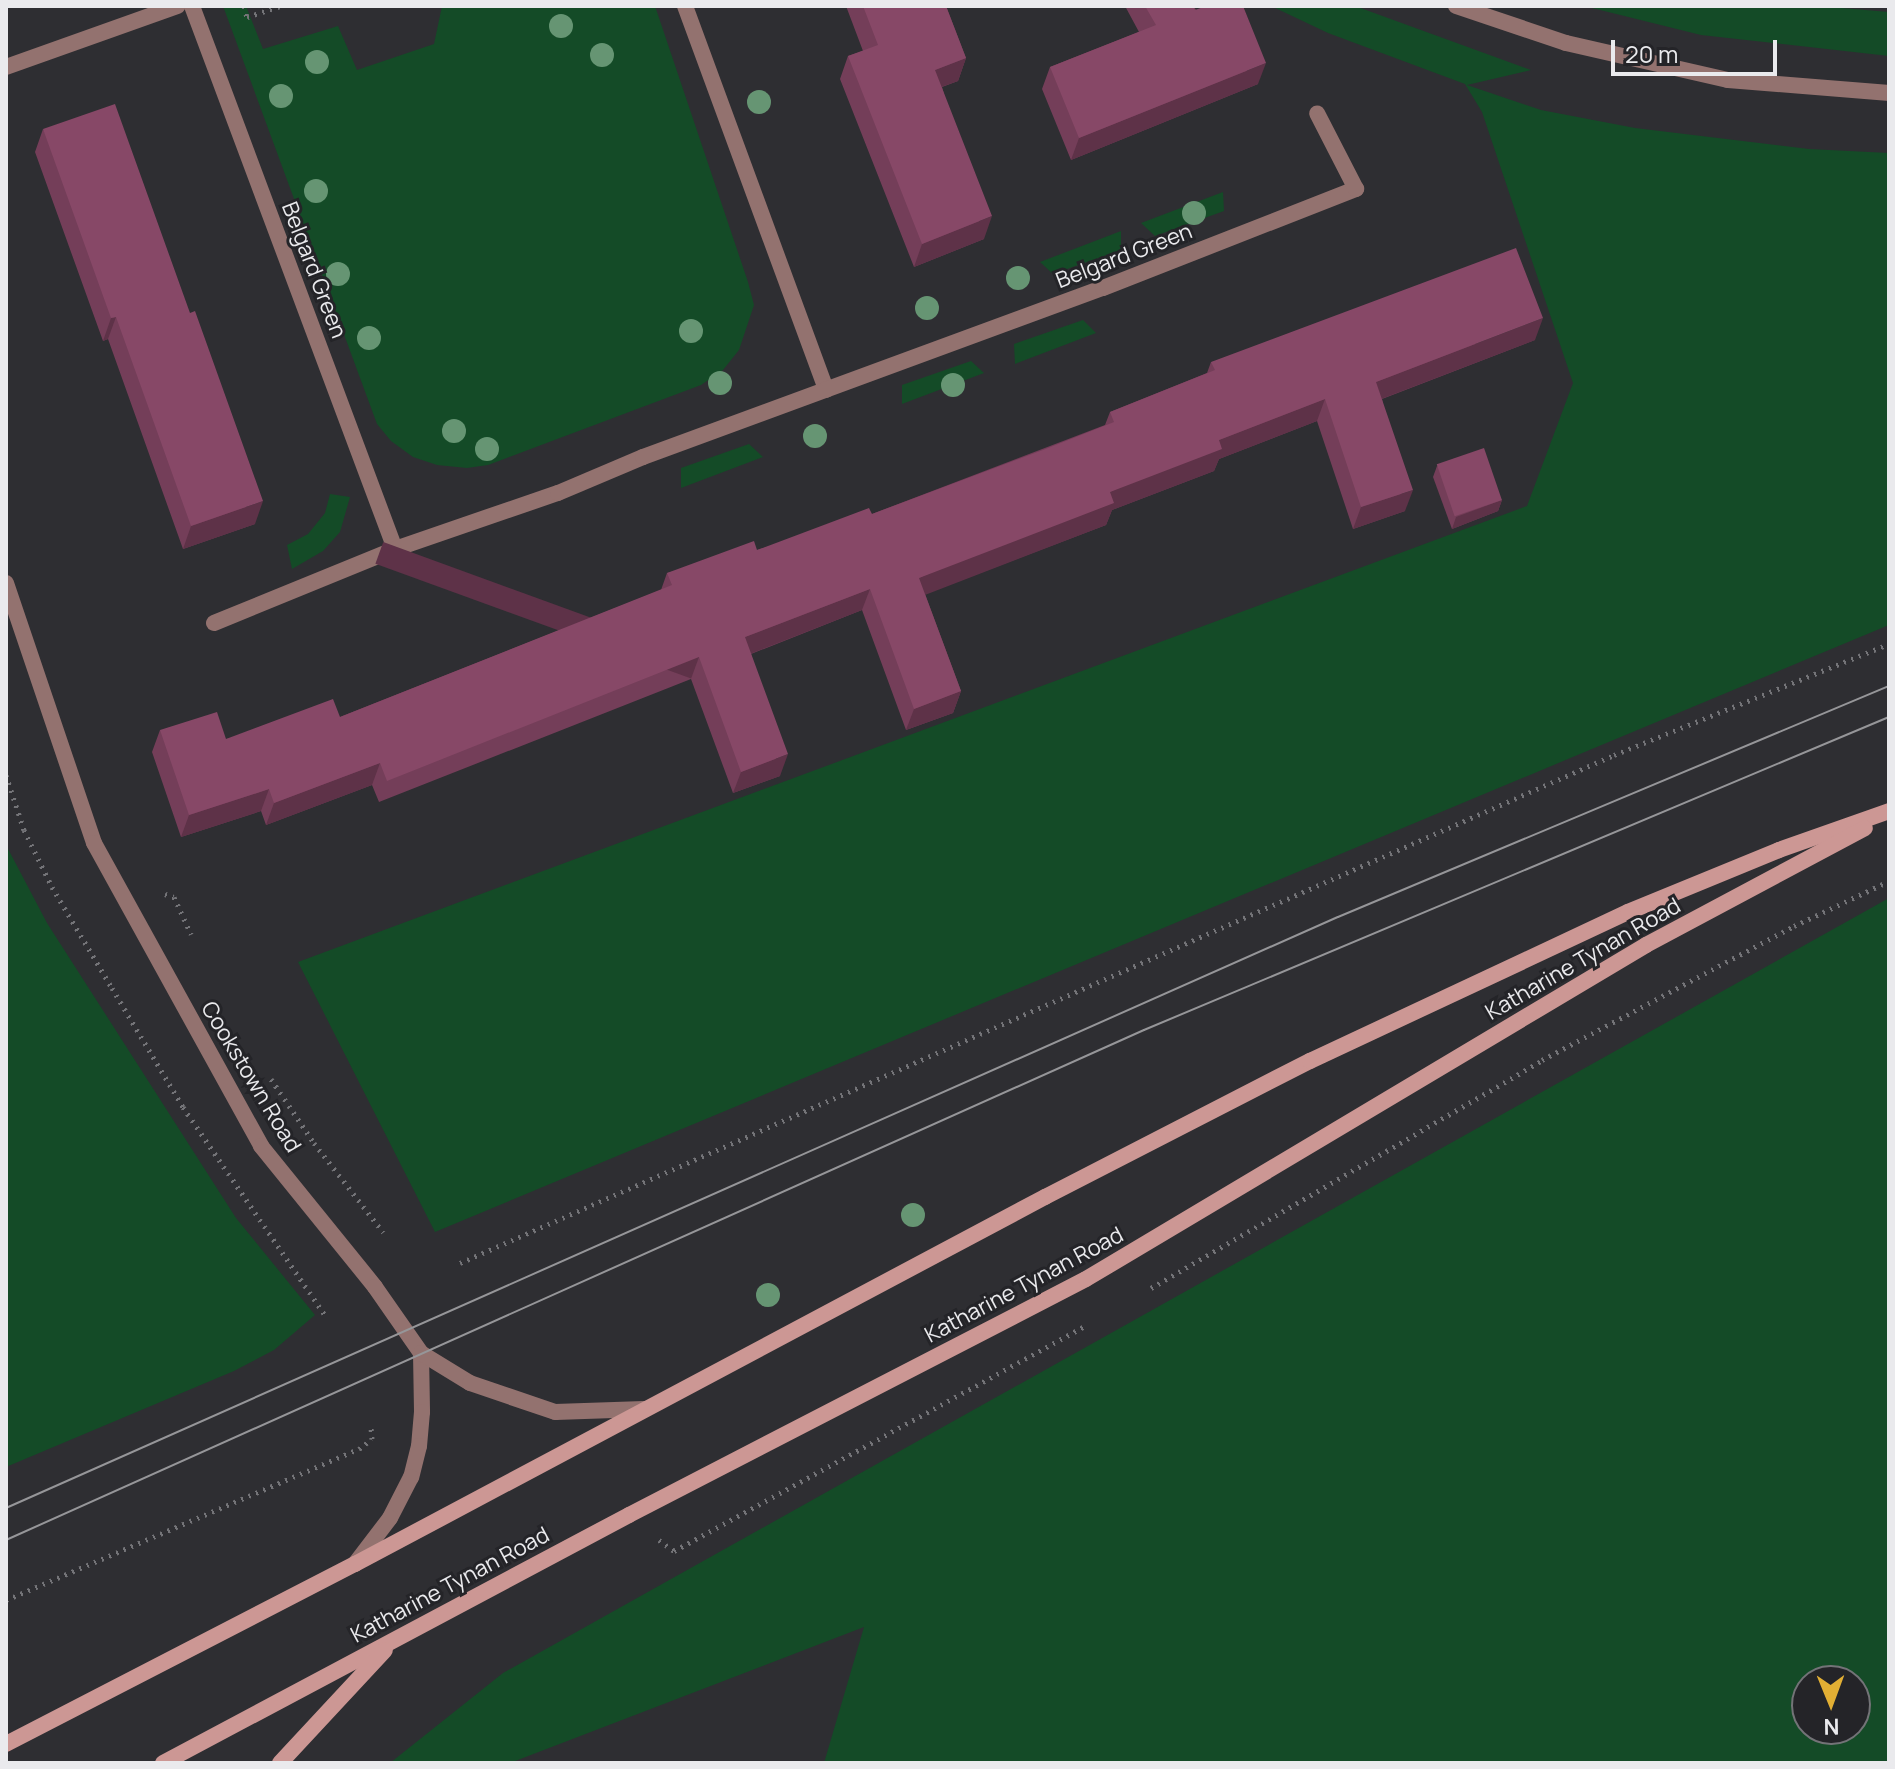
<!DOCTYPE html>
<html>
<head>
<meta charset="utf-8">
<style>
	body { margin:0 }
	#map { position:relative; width:1895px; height:1769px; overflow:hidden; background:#2e2e32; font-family:Manrope,sans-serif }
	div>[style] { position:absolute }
	.green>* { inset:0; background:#144b27 }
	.path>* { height:5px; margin-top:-2.5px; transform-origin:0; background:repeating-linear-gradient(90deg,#747478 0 2px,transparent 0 8px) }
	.minor>* { height:16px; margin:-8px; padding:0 8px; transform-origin:8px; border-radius:8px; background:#93726f }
	.tertiary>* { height:16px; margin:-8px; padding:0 8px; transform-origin:8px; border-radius:8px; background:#93726f }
	.secondary>* { height:16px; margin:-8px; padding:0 8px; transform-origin:8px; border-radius:8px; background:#cc9794 }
	.tram>* { height:2px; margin:-1px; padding:0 1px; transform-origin:1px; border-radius:1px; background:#969699 }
	.trees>* { width:24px; height:24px; margin:-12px; border-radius:50%; background:#669573 }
	.wall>* { inset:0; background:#743e59 }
	.shaded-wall>* { inset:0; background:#5e3248; transform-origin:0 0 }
	.building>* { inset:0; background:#874867; transform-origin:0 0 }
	span { translate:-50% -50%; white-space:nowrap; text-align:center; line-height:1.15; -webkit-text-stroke:6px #242428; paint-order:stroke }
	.street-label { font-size:22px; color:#eaeaed }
	.frame { position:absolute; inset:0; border:8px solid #eaeaed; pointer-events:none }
	.north { position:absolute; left:1791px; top:1665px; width:80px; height:80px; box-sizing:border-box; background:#242428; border:2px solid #737377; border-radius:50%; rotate:179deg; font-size:22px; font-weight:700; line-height:32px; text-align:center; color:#eaeaed }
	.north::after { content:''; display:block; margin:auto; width:28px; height:36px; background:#e2af34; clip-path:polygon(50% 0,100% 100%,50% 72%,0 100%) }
	.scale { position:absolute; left:1611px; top:40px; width:166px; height:36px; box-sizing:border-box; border:4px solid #eaeaed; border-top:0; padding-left:10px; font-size:24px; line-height:28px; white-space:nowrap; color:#eaeaed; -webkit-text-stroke:6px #242428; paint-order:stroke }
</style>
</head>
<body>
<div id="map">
	<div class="green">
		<div style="clip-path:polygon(223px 6px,246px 6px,263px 49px,338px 26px,357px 70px,434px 44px,442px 6px,655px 6px,748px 282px,754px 305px,739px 350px,723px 370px,701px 385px,488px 465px,467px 468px,437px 465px,413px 457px,391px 441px,377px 424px)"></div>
		<div style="clip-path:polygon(1271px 6px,1355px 6px,1531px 70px,1467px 85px,1541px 110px,1635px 128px,1809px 149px,1889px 153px,1889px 625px,435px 1232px,298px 962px,1527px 506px,1573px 383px,1482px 112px,1465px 84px,1328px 33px)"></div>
		<div style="clip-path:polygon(1584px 6px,1818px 6px,1889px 12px,1889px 56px,1701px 35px)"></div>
		<div style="clip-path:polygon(1223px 192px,1224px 211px,1155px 236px,1141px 223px)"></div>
		<div style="clip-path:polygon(1121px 231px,1121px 250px,1053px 274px,1040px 262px)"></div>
		<div style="clip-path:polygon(1083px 320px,1096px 333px,1015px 364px,1014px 344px)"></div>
		<div style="clip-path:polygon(971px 361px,984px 373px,902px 404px,902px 385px)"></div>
		<div style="clip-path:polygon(749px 444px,763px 457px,681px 488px,681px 468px)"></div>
		<div style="clip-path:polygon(330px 494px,350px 497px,340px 532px,323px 551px,292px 569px,287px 545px,308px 534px,325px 513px)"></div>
		<div style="clip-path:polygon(6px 845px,47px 923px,236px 1218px,315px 1315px,274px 1350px,234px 1371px,6px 1467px)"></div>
		<div style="clip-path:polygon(evenodd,1889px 898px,1889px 1763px,824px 1763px,864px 1627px,510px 1763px,390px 1763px,503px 1673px,1889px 898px,1807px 1681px,1855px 1681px,1855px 1729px,1807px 1729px,1807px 1681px)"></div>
	</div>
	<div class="path">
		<div style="left:244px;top:6px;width:11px;rotate:75deg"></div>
		<div style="left:247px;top:17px;width:35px;rotate:-18deg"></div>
		<div style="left:6px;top:775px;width:58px;rotate:71.9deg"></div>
		<div style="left:24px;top:830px;width:64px;rotate:63.8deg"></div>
		<div style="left:52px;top:887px;width:117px;rotate:59.3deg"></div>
		<div style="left:112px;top:988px;width:139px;rotate:59.2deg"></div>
		<div style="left:183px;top:1107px;width:252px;rotate:55.7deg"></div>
		<div style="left:165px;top:894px;width:9px;rotate:18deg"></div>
		<div style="left:174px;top:897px;width:41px;rotate:65.3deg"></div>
		<div style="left:271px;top:1079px;width:77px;rotate:56.1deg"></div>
		<div style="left:314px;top:1143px;width:113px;rotate:52.2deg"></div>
		<div style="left:460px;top:1263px;width:1261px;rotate:-23.76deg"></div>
		<div style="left:1614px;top:755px;width:297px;rotate:-22deg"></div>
		<div style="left:1151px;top:1288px;width:453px;rotate:-30.2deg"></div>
		<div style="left:1542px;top:1060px;width:285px;rotate:-28deg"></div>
		<div style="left:1794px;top:926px;width:105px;rotate:-25.3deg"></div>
		<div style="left:659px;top:1540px;width:19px;rotate:36deg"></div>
		<div style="left:674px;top:1551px;width:471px;rotate:-28.7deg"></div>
		<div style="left:6px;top:1600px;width:384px;rotate:-23.2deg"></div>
		<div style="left:359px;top:1449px;width:16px;rotate:-38deg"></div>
		<div style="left:372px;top:1439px;width:12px;rotate:-95deg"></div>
	</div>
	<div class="minor">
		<div style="left:192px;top:6px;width:580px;rotate:69.5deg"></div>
		<div style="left:685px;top:6px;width:409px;rotate:69.8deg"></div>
		<div style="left:6px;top:67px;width:182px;rotate:-19.6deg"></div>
		<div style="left:214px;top:623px;width:196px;rotate:-22.2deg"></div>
		<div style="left:395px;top:549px;width:172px;rotate:-19deg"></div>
		<div style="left:558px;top:493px;width:92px;rotate:-23deg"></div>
		<div style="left:643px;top:457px;width:490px;rotate:-20.2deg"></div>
		<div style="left:1103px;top:288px;width:272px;rotate:-21.4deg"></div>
		<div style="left:1356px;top:189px;width:85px;rotate:-117.2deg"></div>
	</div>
	<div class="tertiary">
		<div style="left:1456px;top:6px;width:116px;rotate:18.6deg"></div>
		<div style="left:1566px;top:43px;width:166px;rotate:12.9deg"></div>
		<div style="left:1728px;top:80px;width:162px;rotate:4.6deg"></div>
		<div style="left:6px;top:583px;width:274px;rotate:71.3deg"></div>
		<div style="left:94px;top:843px;width:346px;rotate:61.1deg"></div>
		<div style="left:261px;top:1146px;width:181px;rotate:51deg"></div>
		<div style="left:375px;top:1287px;width:80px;rotate:55.1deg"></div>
		<div style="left:421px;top:1353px;width:59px;rotate:89deg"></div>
		<div style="left:422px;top:1412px;width:34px;rotate:95deg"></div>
		<div style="left:419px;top:1446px;width:32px;rotate:104deg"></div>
		<div style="left:411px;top:1477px;width:46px;rotate:117.1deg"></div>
		<div style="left:390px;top:1518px;width:58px;rotate:127.3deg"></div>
		<div style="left:421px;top:1353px;width:57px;rotate:31.5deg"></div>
		<div style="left:470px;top:1383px;width:90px;rotate:18.8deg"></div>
		<div style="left:555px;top:1412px;width:89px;rotate:-1.9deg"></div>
	</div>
	<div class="secondary">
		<div style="left:6px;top:1744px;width:393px;rotate:-27.3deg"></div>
		<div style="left:355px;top:1564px;width:782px;rotate:-28.01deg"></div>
		<div style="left:1045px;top:1197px;width:298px;rotate:-27.2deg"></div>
		<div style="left:1310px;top:1061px;width:351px;rotate:-25.1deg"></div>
		<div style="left:1628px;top:912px;width:163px;rotate:-22.3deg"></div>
		<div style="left:1779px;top:850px;width:117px;rotate:-19.5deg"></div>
		<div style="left:163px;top:1763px;width:528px;rotate:-28.02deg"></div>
		<div style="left:629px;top:1515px;width:514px;rotate:-27.31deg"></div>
		<div style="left:1086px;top:1279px;width:652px;rotate:-30.81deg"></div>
		<div style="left:1646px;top:945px;width:248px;rotate:-28.1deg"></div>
		<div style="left:280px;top:1763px;width:154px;rotate:-47.1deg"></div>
	</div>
	<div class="tram">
		<div style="left:6px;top:1508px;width:1457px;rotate:-23.93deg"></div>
		<div style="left:1338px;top:917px;width:597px;rotate:-22.75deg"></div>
		<div style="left:6px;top:1540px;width:1247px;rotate:-24.14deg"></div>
		<div style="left:1144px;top:1030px;width:808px;rotate:-22.79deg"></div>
	</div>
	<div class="trees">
		<div style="left:561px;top:26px"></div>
		<div style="left:602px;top:55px"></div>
		<div style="left:317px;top:62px"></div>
		<div style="left:281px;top:96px"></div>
		<div style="left:759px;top:102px"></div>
		<div style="left:316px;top:191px"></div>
		<div style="left:1194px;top:213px"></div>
		<div style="left:338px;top:274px"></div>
		<div style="left:1018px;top:278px"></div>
		<div style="left:927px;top:308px"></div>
		<div style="left:691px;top:331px"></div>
		<div style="left:369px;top:338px"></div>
		<div style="left:720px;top:383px"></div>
		<div style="left:953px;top:385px"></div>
		<div style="left:454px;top:431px"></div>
		<div style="left:815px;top:436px"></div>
		<div style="left:487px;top:449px"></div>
		<div style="left:913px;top:1215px"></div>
		<div style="left:768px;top:1295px"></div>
	</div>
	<div class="wall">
		<div style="clip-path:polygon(846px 6px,946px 6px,966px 58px,958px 81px,942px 87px,984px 239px,914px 267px,840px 79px,848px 56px,863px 51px)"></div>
		<div style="clip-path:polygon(1125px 6px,1193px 6px,1258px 84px,1071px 160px,1042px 89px,1050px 67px,1139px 32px)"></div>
		<div style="clip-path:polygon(43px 129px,255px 524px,183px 549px,108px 339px,103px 341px,35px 152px)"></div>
		<div style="clip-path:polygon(1535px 340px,1382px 399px,1405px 511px,1353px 529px,1317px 421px,1219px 459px,1214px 471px,1112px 510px,1106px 525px,925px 594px,961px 691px,953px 713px,906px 730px,862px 610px,751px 654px,780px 776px,733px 793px,691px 679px,379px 802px,372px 785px,266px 825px,261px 811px,181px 837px,152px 752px,160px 730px,226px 739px,340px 717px,661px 590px,667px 573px,757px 550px,872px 514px,1105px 425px,1110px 412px,1207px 373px,1211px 362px)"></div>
		<div style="clip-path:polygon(1437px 466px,1502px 500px,1498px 511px,1452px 529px,1433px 477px)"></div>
	</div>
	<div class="shaded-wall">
		<div style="clip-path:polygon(966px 58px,958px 81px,927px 92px,935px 70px)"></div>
		<div style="clip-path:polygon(1266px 63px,1258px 84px,1071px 160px,1079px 138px)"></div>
		<div style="clip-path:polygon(992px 216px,984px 239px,914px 267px,922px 244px)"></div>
		<div style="clip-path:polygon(116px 317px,108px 339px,103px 341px,111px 318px)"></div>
		<div style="clip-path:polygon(1543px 318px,1535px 340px,1368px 404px,1376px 382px)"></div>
		<div style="clip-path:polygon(1325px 399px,1317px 421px,1219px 459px,1214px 471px,1112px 510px,1106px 525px,912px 600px,919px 578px,1110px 492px,1219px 440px)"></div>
		<div style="clip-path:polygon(1413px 490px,1405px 511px,1353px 529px,1361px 507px)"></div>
		<div style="clip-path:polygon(1502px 500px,1498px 511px,1452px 529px,1456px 517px)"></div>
		<div style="clip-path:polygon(263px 501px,255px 524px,183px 549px,191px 526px)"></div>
		<div style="clip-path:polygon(870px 589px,862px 610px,737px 659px,745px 637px)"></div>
		<div style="left:699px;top:657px;width:23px;height:336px;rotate:110deg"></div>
		<div style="clip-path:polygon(961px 691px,953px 713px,906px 730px,914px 709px)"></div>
		<div style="clip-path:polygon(788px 754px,780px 776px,733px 793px,741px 772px)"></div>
		<div style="clip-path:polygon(380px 763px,372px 785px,266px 825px,274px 803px)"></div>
		<div style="clip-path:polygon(269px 789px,261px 811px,181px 837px,189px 815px)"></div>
	</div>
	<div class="building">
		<div style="clip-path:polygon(863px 6px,946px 6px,966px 58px,935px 70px,992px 216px,922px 244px,848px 56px,878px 45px)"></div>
		<div style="clip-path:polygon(1145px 6px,1193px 6px,1195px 10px,1206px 6px,1243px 6px,1266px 63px,1079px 138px,1050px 67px,1156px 25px)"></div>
		<div style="clip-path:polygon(115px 104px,190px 313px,195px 311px,263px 501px,191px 526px,116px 317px,111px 318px,43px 129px)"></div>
		<div style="clip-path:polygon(1516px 248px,1543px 318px,1376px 382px,1413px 490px,1361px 507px,1325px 399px,1219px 440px,1222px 449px,1110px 492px,1114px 503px,919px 578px,961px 691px,914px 709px,870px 589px,745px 637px,788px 754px,741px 772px,699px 657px,387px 781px,380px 763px,274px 803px,269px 789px,189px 815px,160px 730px,217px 712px,226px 739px,333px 699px,340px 717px,672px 585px,667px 573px,754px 541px,757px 550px,869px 508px,872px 514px,1043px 450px,1114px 422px,1110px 412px,1215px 370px,1211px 362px)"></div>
		<div style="left:1484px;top:448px;width:55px;height:50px;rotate:71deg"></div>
	</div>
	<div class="street-label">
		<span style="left:1124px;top:256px;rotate:-21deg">Belgard Green</span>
		<span style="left:314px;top:270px;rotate:69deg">Belgard Green</span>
		<span style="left:1583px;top:959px;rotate:-30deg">Katharine Tynan Road</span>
		<span style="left:251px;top:1077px;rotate:59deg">Cookstown Road</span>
		<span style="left:1024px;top:1285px;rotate:-28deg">Katharine Tynan Road</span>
		<span style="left:450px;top:1585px;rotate:-28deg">Katharine Tynan Road</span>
	</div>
	<div class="frame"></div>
	<div class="north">N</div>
	<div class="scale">20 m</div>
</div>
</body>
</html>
